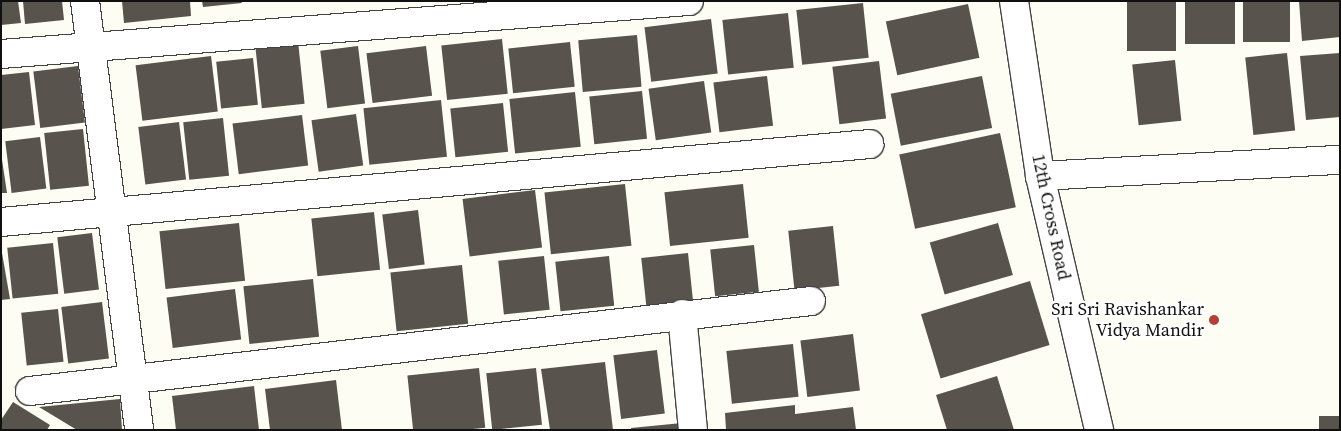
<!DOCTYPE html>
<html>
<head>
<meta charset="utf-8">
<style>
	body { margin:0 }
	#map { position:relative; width:1341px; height:431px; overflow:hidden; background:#fefdf4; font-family:"Source Serif 4",serif }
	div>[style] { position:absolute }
	.building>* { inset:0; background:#58534d; transform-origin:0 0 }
	.roads { filter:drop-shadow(1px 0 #434343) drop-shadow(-1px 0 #434343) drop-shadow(0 1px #434343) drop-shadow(0 -1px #434343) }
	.street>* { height:28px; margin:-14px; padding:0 14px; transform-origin:14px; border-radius:14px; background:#fff }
	.dots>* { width:14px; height:14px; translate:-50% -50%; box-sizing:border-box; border:2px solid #fff; border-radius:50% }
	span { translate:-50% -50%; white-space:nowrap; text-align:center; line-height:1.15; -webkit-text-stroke:5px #fff; paint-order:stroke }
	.street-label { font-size:18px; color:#101010 }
	.poi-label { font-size:18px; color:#101010 }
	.right { translate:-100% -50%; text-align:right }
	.frame { position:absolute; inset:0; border:2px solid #101010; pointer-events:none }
</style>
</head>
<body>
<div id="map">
	<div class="building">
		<div style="clip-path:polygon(1px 1px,18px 1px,21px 23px,1px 25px)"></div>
		<div style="clip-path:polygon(23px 1px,62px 1px,64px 20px,25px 24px)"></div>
		<div style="clip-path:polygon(122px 1px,190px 1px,191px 16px,124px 23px)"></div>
		<div style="clip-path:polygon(202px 1px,241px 1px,242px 3px,203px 7px)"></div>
		<div style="left:1127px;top:1px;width:49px;height:50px"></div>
		<div style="left:1185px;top:1px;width:50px;height:43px"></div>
		<div style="left:1243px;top:1px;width:47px;height:41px"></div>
		<div style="clip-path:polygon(1299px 1px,1340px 1px,1340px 37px,1302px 41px)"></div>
		<div style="left:863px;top:3px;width:55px;height:67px;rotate:84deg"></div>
		<div style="left:968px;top:4px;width:55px;height:84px;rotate:78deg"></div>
		<div style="left:788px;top:13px;width:55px;height:66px;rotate:84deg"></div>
		<div style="left:711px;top:19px;width:55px;height:67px;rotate:83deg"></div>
		<div style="left:637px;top:35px;width:52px;height:59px;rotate:85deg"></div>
		<div style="left:502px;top:39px;width:55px;height:61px;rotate:84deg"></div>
		<div style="left:298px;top:41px;width:63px;height:43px;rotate:84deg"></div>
		<div style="left:570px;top:42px;width:45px;height:62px;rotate:84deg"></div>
		<div style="left:358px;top:46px;width:58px;height:38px;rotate:83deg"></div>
		<div style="left:426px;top:46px;width:50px;height:60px;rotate:83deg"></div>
		<div style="left:1287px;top:53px;width:78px;height:42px;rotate:84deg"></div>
		<div style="clip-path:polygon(1340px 53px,1340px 117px,1306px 120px,1300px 56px)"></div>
		<div style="left:211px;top:56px;width:56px;height:76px;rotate:83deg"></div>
		<div style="left:253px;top:58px;width:47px;height:37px;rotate:84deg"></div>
		<div style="left:1175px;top:60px;width:61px;height:43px;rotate:84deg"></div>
		<div style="left:879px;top:61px;width:58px;height:47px;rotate:83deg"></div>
		<div style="left:78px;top:66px;width:57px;height:45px;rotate:83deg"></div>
		<div style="clip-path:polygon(29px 72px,35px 125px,1px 129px,1px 75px)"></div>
		<div style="left:767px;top:76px;width:50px;height:54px;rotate:83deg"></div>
		<div style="left:982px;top:76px;width:53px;height:93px;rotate:79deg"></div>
		<div style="left:704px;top:81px;width:52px;height:56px;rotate:82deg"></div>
		<div style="left:642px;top:91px;width:48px;height:53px;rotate:84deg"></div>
		<div style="left:575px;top:92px;width:55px;height:66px;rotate:84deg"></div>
		<div style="left:441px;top:100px;width:57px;height:78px;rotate:84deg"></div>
		<div style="left:503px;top:103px;width:49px;height:53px;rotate:84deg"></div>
		<div style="left:356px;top:114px;width:52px;height:45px;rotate:82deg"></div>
		<div style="left:302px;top:115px;width:51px;height:70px;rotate:83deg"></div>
		<div style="left:223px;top:118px;width:58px;height:40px;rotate:84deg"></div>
		<div style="left:179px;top:122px;width:58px;height:41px;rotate:83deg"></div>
		<div style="left:83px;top:129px;width:57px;height:39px;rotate:84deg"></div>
		<div style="left:1000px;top:133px;width:76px;height:103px;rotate:78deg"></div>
		<div style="left:40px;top:137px;width:52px;height:35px;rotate:83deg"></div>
		<div style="clip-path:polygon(1px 153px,7px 193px,1px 193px)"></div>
		<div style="left:625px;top:184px;width:62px;height:81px;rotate:84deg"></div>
		<div style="left:743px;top:184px;width:54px;height:79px;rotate:84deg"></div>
		<div style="left:535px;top:190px;width:58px;height:73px;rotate:83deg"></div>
		<div style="left:418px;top:210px;width:55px;height:36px;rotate:83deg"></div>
		<div style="left:374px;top:212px;width:58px;height:63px;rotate:84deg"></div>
		<div style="left:239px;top:223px;width:58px;height:80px;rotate:84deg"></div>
		<div style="left:998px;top:223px;width:54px;height:71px;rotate:74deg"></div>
		<div style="left:833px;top:226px;width:60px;height:45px;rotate:84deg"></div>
		<div style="left:92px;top:233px;width:57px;height:35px;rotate:83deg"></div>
		<div style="left:53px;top:243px;width:51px;height:46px;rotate:84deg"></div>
		<div style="left:754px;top:245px;width:47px;height:44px;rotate:84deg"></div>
		<div style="clip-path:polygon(1px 247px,10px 299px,1px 300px)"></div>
		<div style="left:688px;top:253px;width:48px;height:47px;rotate:84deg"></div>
		<div style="left:544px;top:256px;width:54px;height:46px;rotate:84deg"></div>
		<div style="left:609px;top:256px;width:50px;height:54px;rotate:84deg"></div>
		<div style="left:462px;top:265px;width:59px;height:72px;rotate:84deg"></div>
		<div style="left:313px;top:279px;width:58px;height:70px;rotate:84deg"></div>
		<div style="left:1030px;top:281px;width:67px;height:114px;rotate:73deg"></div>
		<div style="left:235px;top:289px;width:51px;height:69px;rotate:83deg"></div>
		<div style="left:102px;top:302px;width:57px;height:41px;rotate:83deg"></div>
		<div style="left:58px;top:309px;width:53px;height:37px;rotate:84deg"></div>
		<div style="left:853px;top:334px;width:57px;height:53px;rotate:83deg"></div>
		<div style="left:793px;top:344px;width:53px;height:67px;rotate:84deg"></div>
		<div style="left:657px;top:350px;width:64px;height:44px;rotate:83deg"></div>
		<div style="clip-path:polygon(605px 362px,613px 430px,550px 430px,541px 369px)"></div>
		<div style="left:479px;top:368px;width:60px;height:72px;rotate:84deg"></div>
		<div style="left:536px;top:368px;width:57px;height:50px;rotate:84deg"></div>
		<div style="clip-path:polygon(997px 376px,1014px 430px,947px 430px,936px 395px)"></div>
		<div style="clip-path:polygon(336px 380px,342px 430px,270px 430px,265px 389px)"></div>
		<div style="clip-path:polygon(254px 386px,259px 430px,176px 430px,172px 396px)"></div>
		<div style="clip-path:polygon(120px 399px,122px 430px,77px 430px,39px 407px)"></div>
		<div style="clip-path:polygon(13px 402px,50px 425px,47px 430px,1px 430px,1px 420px)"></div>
		<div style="clip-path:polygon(795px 405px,795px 414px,853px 407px,856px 430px,726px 430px,725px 413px)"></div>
		<div style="left:1340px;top:416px;width:14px;height:21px;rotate:90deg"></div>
		<div style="clip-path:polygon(682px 423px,683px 430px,631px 430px,631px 428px)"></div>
	</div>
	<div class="roads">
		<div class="street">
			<div style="left:85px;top:1px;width:432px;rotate:82.8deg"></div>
			<div style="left:1014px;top:1px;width:177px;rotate:81.5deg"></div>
			<div style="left:1040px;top:176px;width:261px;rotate:76.9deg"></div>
			<div style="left:1px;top:54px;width:690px;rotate:-4.41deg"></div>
			<div style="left:1040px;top:176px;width:300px;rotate:-3.1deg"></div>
			<div style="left:1px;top:222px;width:872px;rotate:-5.13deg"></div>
			<div style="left:682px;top:314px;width:117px;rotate:84.6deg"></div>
			<div style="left:30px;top:391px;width:786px;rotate:-6.57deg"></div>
		</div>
	</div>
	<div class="dots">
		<div style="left:1214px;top:320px;background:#b34135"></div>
	</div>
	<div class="street-label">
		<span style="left:1051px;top:217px;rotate:78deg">12th Cross Road</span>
	</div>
	<div class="poi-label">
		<span class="right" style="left:1204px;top:320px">Sri Sri Ravishankar<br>Vidya Mandir</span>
	</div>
	<div class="frame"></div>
</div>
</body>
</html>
